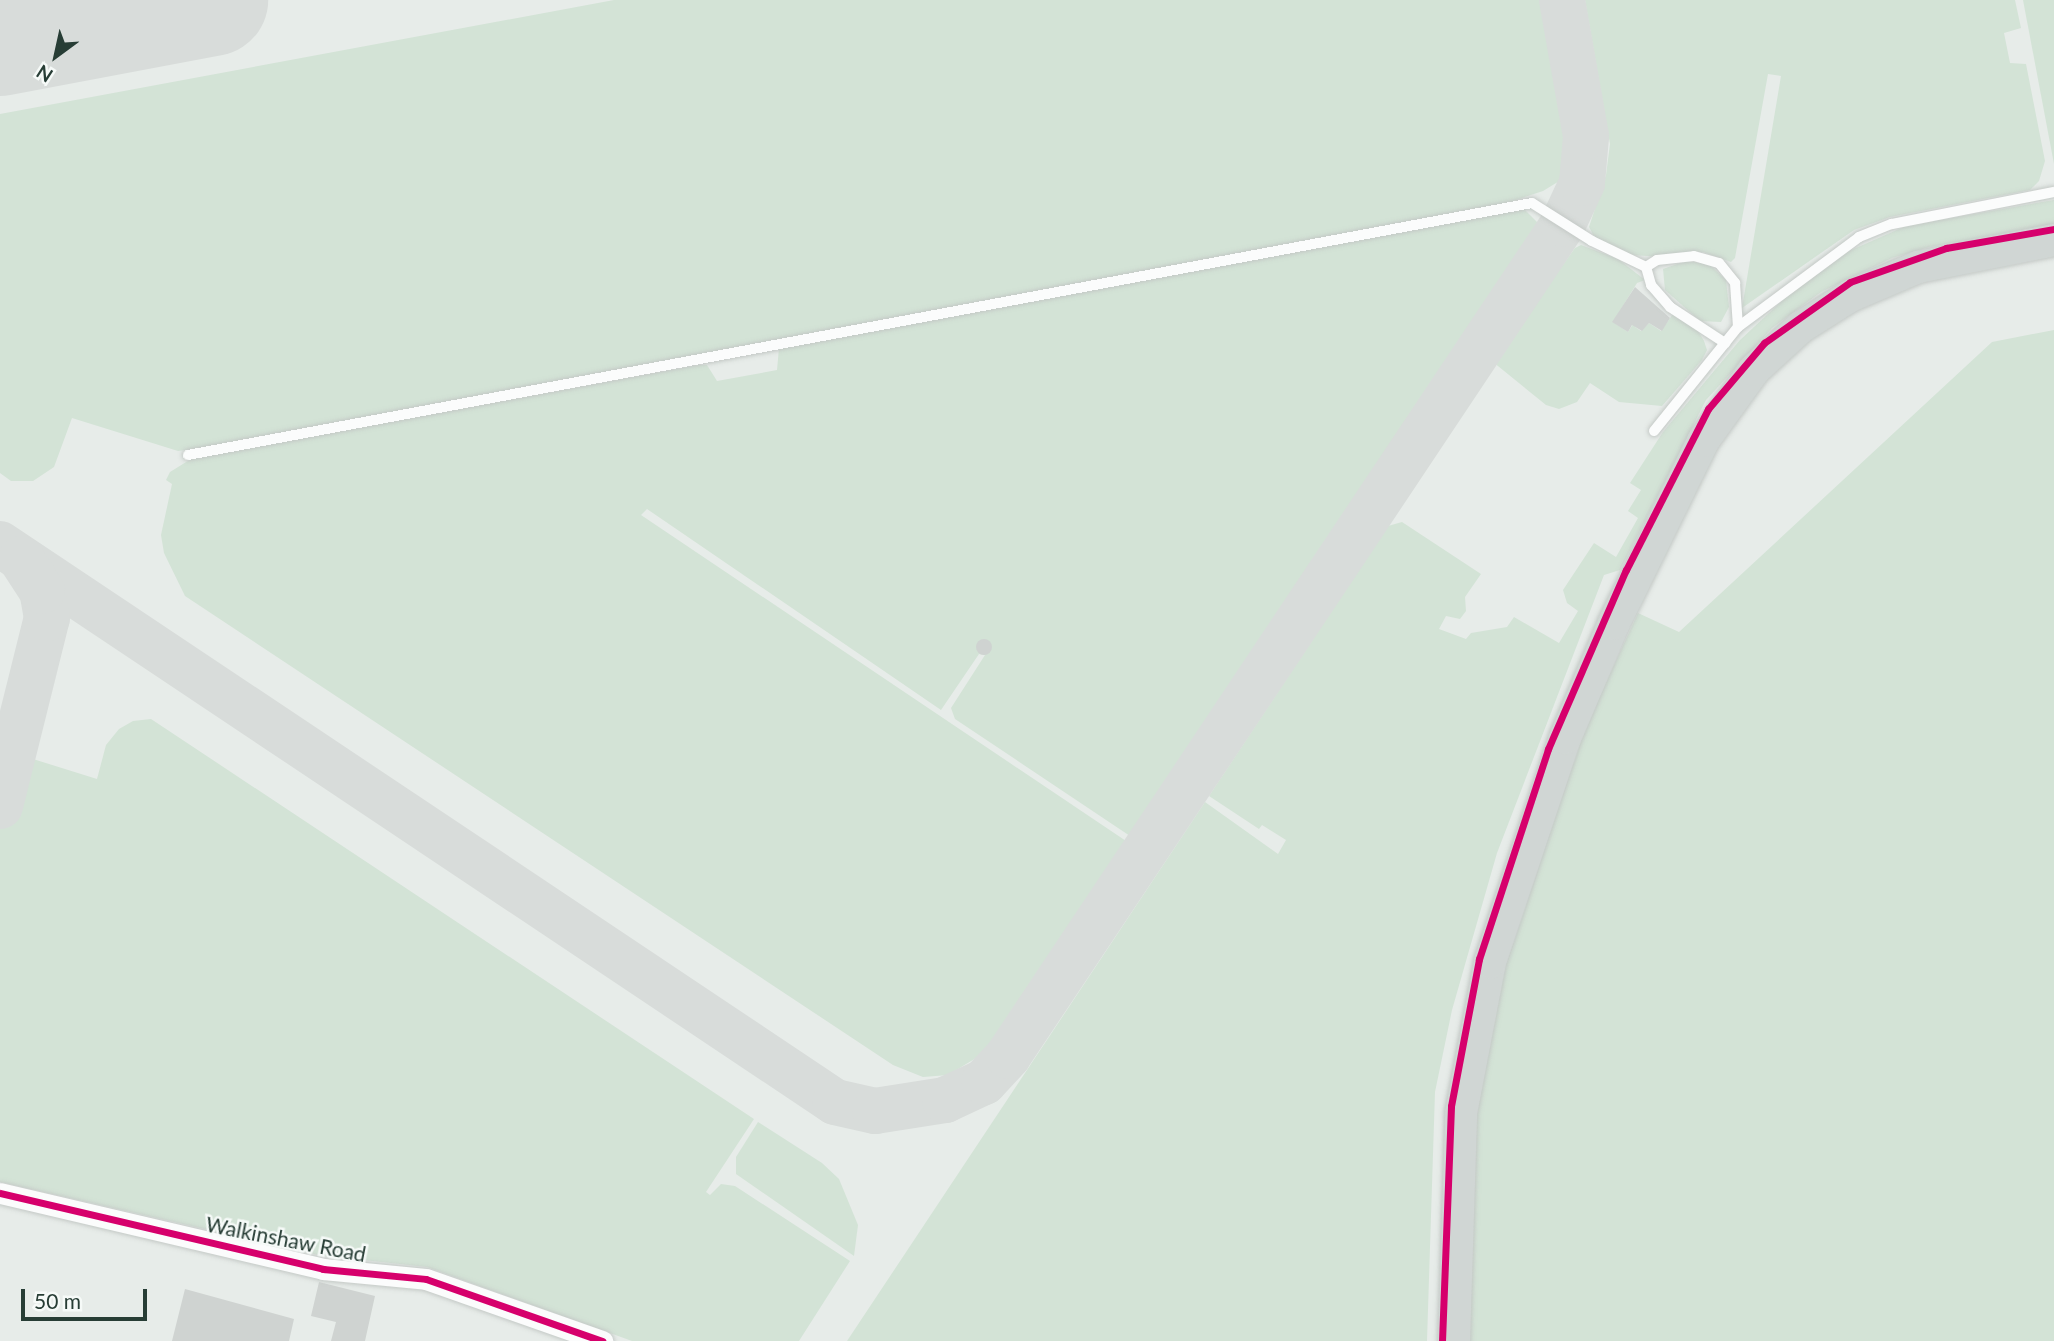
<!DOCTYPE html>
<html>
<head>
<meta charset="utf-8">
<style>
	body { margin:0 }
	#map { position:relative; width:2054px; height:1341px; overflow:hidden; background:#e7ece9; font-family:Lato,sans-serif }
	div>[style] { position:absolute }
	[style*='--x'] { left:calc(var(--x)*1px); top:calc(var(--y)*1px); width:calc(var(--w)*1px); rotate:calc(var(--a)*1deg) }
	.green>* { inset:0; background:#d3e3d6 }
	.taxiway>* { height:46px; margin:-23px; padding:0 23px; transform-origin:23px; border-radius:23px; background:#d8dcda }
	.runway>* { height:112px; margin:-56px; padding:0 56px; transform-origin:56px; border-radius:56px; background:#d8dcda }
	.building>* { inset:0; background:#cfd3d1 }
	.round { border-radius:50% }
	.roads { filter:drop-shadow(0 0 2px #c4c9c6) drop-shadow(0 0 2px #c4c9c6) }
	.lane>* { height:10px; margin:-5px; padding:0 5px; transform-origin:5px; border-radius:5px; background:#fbfcfc }
	.street>* { height:21px; margin:-10.5px; padding:0 10.5px; transform-origin:10.5px; border-radius:10.5px; background:#fbfcfc }
	.primary>* { height:32px; margin:-16px; padding:0 16px; transform-origin:16px; border-radius:16px; background:#d0d6d4 }
	.cycleway>* { height:7px; margin:-3.5px; padding:0 3.5px; transform-origin:3.5px; border-radius:3.5px; background:#d6006c }
	span { translate:-50% -50%; white-space:nowrap; text-align:center; line-height:1.15; -webkit-text-stroke:5px #f6faf8; paint-order:stroke }
	.street-label { font-size:21px; color:#273d35 }
	.north { position:absolute; left:21px; top:21px; width:70px; height:70px; -webkit-text-stroke:5px #f6faf8; paint-order:stroke; rotate:213deg; font-size:19px; font-weight:700; line-height:28px; text-align:center; color:#273d35 }
	.north::after { content:''; display:block; margin:auto; width:24px; height:32px; background:#273d35; clip-path:polygon(50% 0,100% 100%,50% 72%,0 100%) }
	.scale { position:absolute; left:21px; top:1289px; width:126px; height:32px; box-sizing:border-box; border:4px solid #273d35; border-top:0; padding-left:9px; font-size:21px; line-height:24px; white-space:nowrap; color:#273d35; -webkit-text-stroke:5px #f6faf8; paint-order:stroke }
</style>
</head>
<body>
<div id="map">
	<div class="green">
		<i style="clip-path:polygon(614px 0,1543px 0,1565px 114px,1566px 167px,1561px 180px,1543px 191px,1501px 205px,200px 448px,178px 451px,72px 418px,54px 467px,33px 481px,11px 481px,0 473px,0 114px)"></i>
		<i style="clip-path:polygon(1585px 0,2015px 0,2021px 28px,2004px 33px,2010px 63px,2026px 64px,2045px 161px,2039px 181px,2030px 190px,1890px 217px,1854px 230px,1742px 308px,1781px 76px,1768px 74px,1735px 258px,1731px 262px,1703px 252px,1664px 257px,1631px 255px,1595px 238px,1589px 227px,1606px 175px,1610px 144px)"></i>
		<i style="clip-path:polygon(2023px 0,2054px 0,2054px 164px)"></i>
		<i style="clip-path:polygon(2054px 200px,2054px 224px,1929px 247px,1892px 258px,1821px 292px,1772px 328px,1706px 400px,1620px 570px,1604px 575px,1497px 853px,1452px 1010px,1435px 1092px,1427px 1341px,847px 1341px,1205px 802px,1278px 854px,1286px 840px,1262px 825px,1259px 829px,1209px 796px,1388px 526px,1402px 522px,1481px 574px,1465px 597px,1466px 611px,1460px 619px,1446px 616px,1439px 629px,1466px 639px,1471px 633px,1507px 627px,1514px 617px,1559px 643px,1578px 611px,1567px 603px,1563px 590px,1594px 543px,1616px 557px,1638px 518px,1628px 511px,1641px 490px,1630px 483px,1663px 432px,1740px 340px,1784px 299px,1849px 251px,1906px 226px)"></i>
		<i style="clip-path:polygon(1523px 208px,1540px 225px,1133px 838px,955px 719px,951px 708px,985px 655px,979px 654px,941px 710px,647px 509px,641px 515px,1129px 843px,1007px 1027px,986px 1052px,948px 1075px,923px 1077px,893px 1065px,185px 596px,164px 553px,161px 535px,172px 484px,166px 480px,170px 472px,191px 459px,698px 365px,707px 365px,717px 381px,777px 370px,779px 348px)"></i>
		<i style="clip-path:polygon(1581px 245px,1618px 259px,1645px 280px,1637px 283px,1613px 322px,1628px 332px,1637px 318px,1635px 327px,1641px 331px,1649px 323px,1661px 331px,1673px 314px,1698px 331px,1704px 341px,1707px 350px,1702px 360px,1662px 406px,1619px 402px,1590px 383px,1577px 402px,1559px 409px,1546px 405px,1493px 362px,1575px 248px)"></i>
		<i style="clip-path:polygon(1686px 261px,1709px 264px,1726px 280px,1729px 307px,1721px 322px,1700px 321px,1665px 290px,1663px 269px)"></i>
		<i style="clip-path:polygon(2054px 330px,2054px 1341px,1469px 1341px,1470px 1141px,1498px 973px,1566px 769px,1638px 613px,1679px 632px,1992px 342px)"></i>
		<i style="clip-path:polygon(151px 719px,754px 1119px,706px 1192px,710px 1195px,721px 1184px,735px 1186px,850px 1261px,799px 1341px,632px 1341px,427px 1267px,318px 1255px,0 1182px,0 827px,14px 781px,24px 762px,33px 759px,97px 779px,106px 745px,119px 729px,133px 721px)"></i>
		<i style="clip-path:polygon(758px 1122px,822px 1163px,839px 1179px,858px 1225px,854px 1256px,736px 1174px,736px 1157px)"></i>
	</div>
	<div class="taxiway">
		<i style="--x:0;--y:14;--w:35;--a:-24"></i>
		<i style="--x:0;--y:544;--w:1004;--a:33.75"></i>
		<i style="--x:835;--y:1102;--w:41;--a:12.7"></i>
		<i style="--x:875;--y:1111;--w:71;--a:-8.9"></i>
		<i style="--x:945;--y:1100;--w:43;--a:-24.8"></i>
		<i style="--x:984;--y:1082;--w:35;--a:-47"></i>
		<i style="--x:1008;--y:1056;--w:1000;--a:-56.29"></i>
		<i style="--x:1563;--y:224;--w:45;--a:-65.1"></i>
		<i style="--x:1582;--y:183;--w:47;--a:-85.1"></i>
		<i style="--x:1586;--y:136;--w:138;--a:-100"></i>
		<i style="--x:0;--y:806;--w:194;--a:-76"></i>
		<i style="--x:47;--y:618;--w:27;--a:-100"></i>
		<i style="--x:42;--y:591;--w:38;--a:-123"></i>
	</div>
	<div class="runway">
		<i style="--x:0;--y:40;--w:216;--a:-10.7"></i>
	</div>
	<div class="building">
		<i style="clip-path:polygon(1635px 287px,1670px 318px,1662px 331px,1649px 323px,1642px 331px,1632px 325px,1628px 332px,1612px 322px)"></i>
		<i class="round" style="left:976px;top:639px;width:16px;height:16px"></i>
		<i style="clip-path:polygon(319px 1282px,375px 1296px,365px 1341px,331px 1341px,336px 1322px,311px 1316px)"></i>
		<i style="clip-path:polygon(185px 1289px,294px 1319px,289px 1341px,172px 1341px)"></i>
	</div>
	<div class="roads">
		<div class="lane">
			<i style="--x:1646;--y:267;--w:13;--a:-32"></i>
			<i style="--x:1657;--y:260;--w:37;--a:-6"></i>
			<i style="--x:1694;--y:256;--w:26;--a:16"></i>
			<i style="--x:1719;--y:263;--w:26;--a:51"></i>
			<i style="--x:1735;--y:283;--w:44;--a:86.1"></i>
			<i style="--x:1654;--y:431;--w:134;--a:-51.1"></i>
			<i style="--x:1738;--y:327;--w:151;--a:-36.6"></i>
			<i style="--x:1859;--y:237;--w:35;--a:-22"></i>
			<i style="--x:1892;--y:224;--w:165;--a:-11.2"></i>
			<i style="--x:188;--y:455;--w:1367;--a:-10.62"></i>
			<i style="--x:1532;--y:203;--w:71;--a:32.3"></i>
			<i style="--x:1592;--y:241;--w:60;--a:25.7"></i>
			<i style="--x:1646;--y:267;--w:19;--a:74"></i>
			<i style="--x:1651;--y:285;--w:29;--a:49"></i>
			<i style="--x:1670;--y:307;--w:66;--a:33.2"></i>
		</div>
		<div class="street">
			<i style="--x:0;--y:1193;--w:332;--a:13.2"></i>
			<i style="--x:323;--y:1269;--w:103;--a:5.5"></i>
			<i style="--x:426;--y:1279;--w:187;--a:19.4"></i>
		</div>
		<div class="primary">
			<i style="--x:1454;--y:1341;--w:228;--a:-88.2"></i>
			<i style="--x:1461;--y:1113;--w:154;--a:-79.1"></i>
			<i style="--x:1490;--y:962;--w:236;--a:-71.5"></i>
			<i style="--x:1565;--y:738;--w:125;--a:-66.9"></i>
			<i style="--x:1614;--y:623;--w:203;--a:-63.9"></i>
			<i style="--x:1703;--y:441;--w:87;--a:-54.3"></i>
			<i style="--x:1754;--y:370;--w:64;--a:-42.5"></i>
			<i style="--x:1801;--y:327;--w:58;--a:-32.3"></i>
			<i style="--x:1850;--y:296;--w:74;--a:-23.1"></i>
			<i style="--x:1918;--y:267;--w:139;--a:-11.2"></i>
		</div>
	</div>
	<div class="cycleway">
		<i style="--x:0;--y:1193;--w:332;--a:13.2"></i>
		<i style="--x:323;--y:1269;--w:103;--a:5.5"></i>
		<i style="--x:426;--y:1279;--w:187;--a:19.4"></i>
		<i style="--x:1442;--y:1341;--w:235;--a:-87.8"></i>
		<i style="--x:1451;--y:1106;--w:150;--a:-79.2"></i>
		<i style="--x:1479;--y:959;--w:221;--a:-71.8"></i>
		<i style="--x:1548;--y:749;--w:195;--a:-66.5"></i>
		<i style="--x:1626;--y:570;--w:181;--a:-63"></i>
		<i style="--x:1708;--y:409;--w:87;--a:-49.7"></i>
		<i style="--x:1764;--y:343;--w:105;--a:-35.3"></i>
		<i style="--x:1850;--y:282;--w:102;--a:-19.5"></i>
		<i style="--x:1946;--y:248;--w:110;--a:-10"></i>
	</div>
	<div class="street-label">
		<span style="left:286px;top:1239px;rotate:11deg">Walkinshaw Road</span>
	</div>
	<div class="north">N</div>
	<div class="scale">50 m</div>
</div>
</body>
</html>
